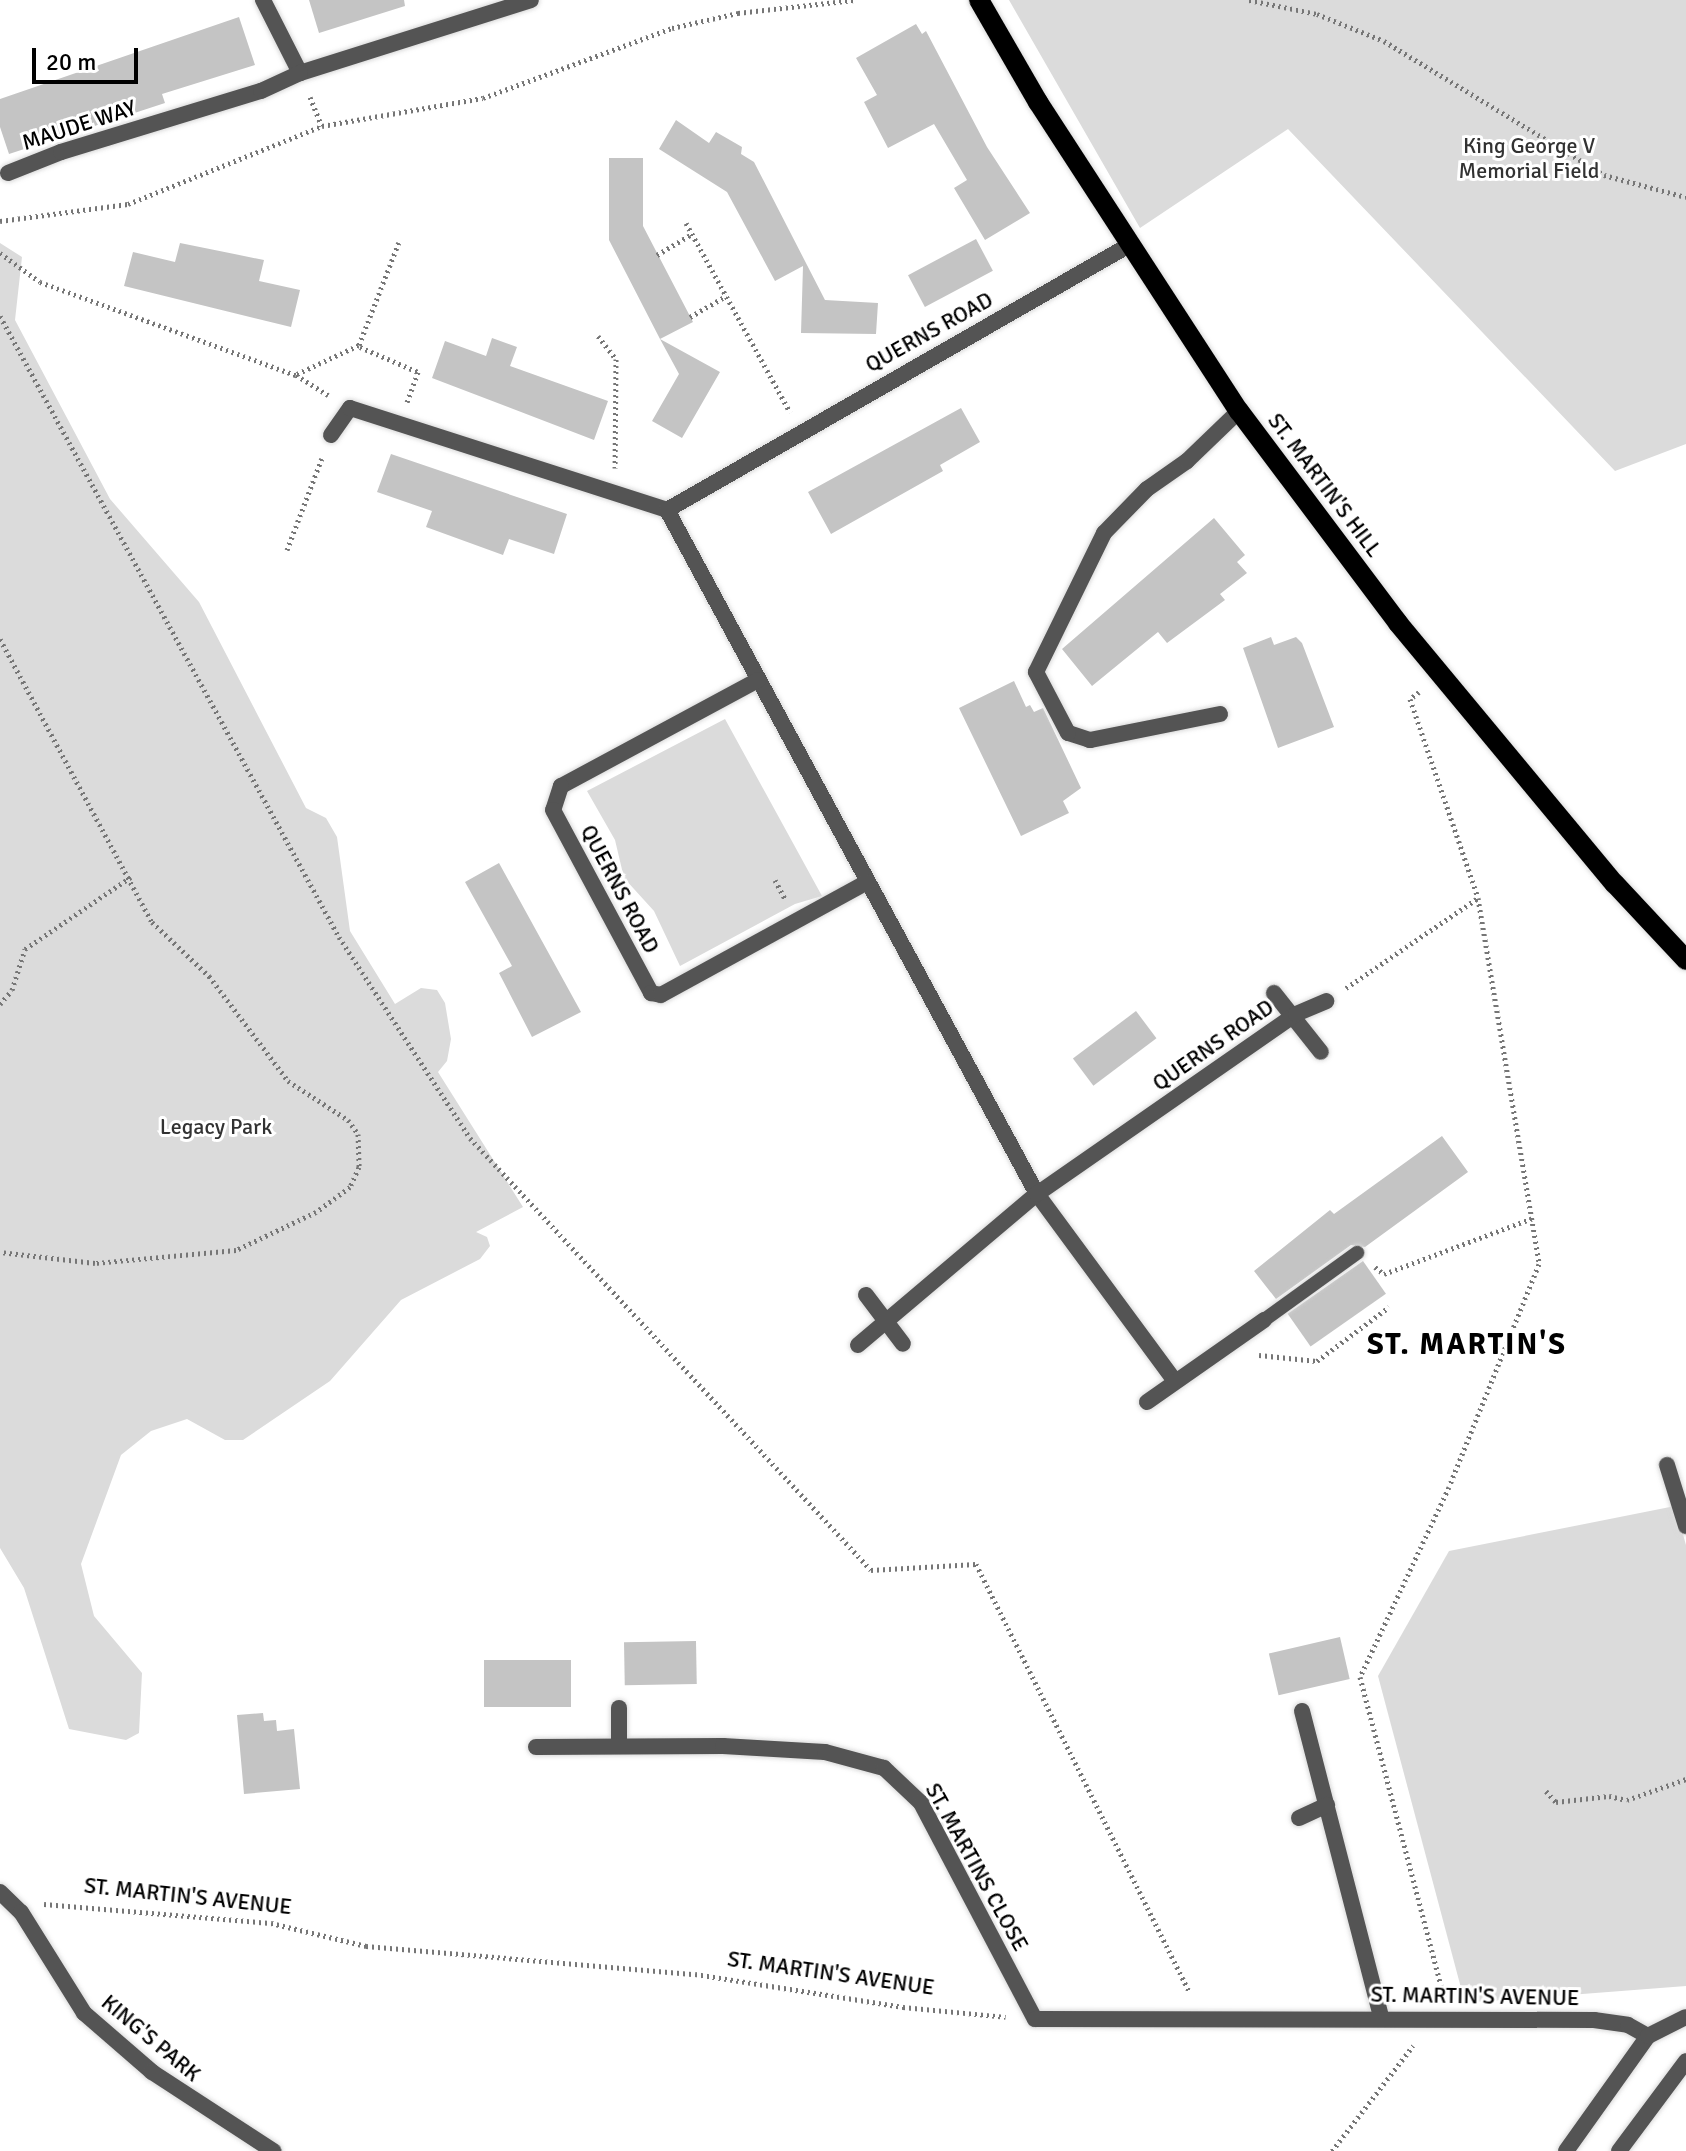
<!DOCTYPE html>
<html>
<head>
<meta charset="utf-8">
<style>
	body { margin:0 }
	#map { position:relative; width:1686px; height:2151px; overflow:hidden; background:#fff; font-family:Signika,sans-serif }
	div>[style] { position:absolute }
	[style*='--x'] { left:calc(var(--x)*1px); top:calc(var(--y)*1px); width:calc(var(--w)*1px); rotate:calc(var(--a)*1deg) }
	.green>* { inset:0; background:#dbdbdb }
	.building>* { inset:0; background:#c4c4c4; transform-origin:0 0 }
	.path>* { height:5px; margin-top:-2.5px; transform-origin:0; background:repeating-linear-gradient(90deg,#767676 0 2px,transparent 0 6px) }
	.roads { filter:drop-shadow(0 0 2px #dbdbdb) drop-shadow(0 0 2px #dbdbdb) }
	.lane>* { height:14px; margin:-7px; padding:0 7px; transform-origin:7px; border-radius:7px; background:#545454 }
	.street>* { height:16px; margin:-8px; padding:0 8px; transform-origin:8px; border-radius:8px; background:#545454 }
	.primary>* { height:20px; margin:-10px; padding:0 10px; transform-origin:10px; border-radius:10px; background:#000 }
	span { translate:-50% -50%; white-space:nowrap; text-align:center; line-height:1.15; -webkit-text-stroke:6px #fff; paint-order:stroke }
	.street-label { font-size:22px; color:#000 }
	.park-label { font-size:22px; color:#323232 }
	.district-label { font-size:30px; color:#000; font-weight:700; letter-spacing:2px }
	.scale { position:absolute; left:32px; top:48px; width:106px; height:36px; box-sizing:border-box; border:4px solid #000; border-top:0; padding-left:10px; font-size:24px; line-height:28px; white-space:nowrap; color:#000; -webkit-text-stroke:6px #fff; paint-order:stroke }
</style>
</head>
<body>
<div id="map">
	<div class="green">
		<i style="clip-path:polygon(1009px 0,1686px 0,1686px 444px,1615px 471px,1288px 129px,1140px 228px)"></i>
		<i style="clip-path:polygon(0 243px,22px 257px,15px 320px,110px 499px,199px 602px,306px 808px,326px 818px,337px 837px,350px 931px,395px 1004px,421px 988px,437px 990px,445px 1003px,451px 1039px,447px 1061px,438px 1072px,523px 1207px,476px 1232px,487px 1237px,490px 1246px,480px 1259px,401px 1300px,330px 1381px,243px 1440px,225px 1440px,187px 1419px,151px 1431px,121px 1455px,81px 1564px,94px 1616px,142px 1673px,139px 1733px,126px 1740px,69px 1729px,24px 1588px,0 1548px)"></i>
		<i style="clip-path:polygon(725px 719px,822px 896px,795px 904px,680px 966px,654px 911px,624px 878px,615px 840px,587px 791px)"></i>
		<i style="clip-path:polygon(1675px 1506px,1686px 1545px,1686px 1986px,1465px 2003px,1378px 1676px,1449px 1551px)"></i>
	</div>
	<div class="building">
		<i style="clip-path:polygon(309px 0,404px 0,405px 6px,319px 33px)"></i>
		<i style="clip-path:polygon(239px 17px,255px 65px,162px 94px,165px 103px,9px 154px,0 127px,0 99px)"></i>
		<i style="clip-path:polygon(916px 24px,922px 34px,926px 31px,987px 147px,1030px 213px,985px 240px,954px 188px,967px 180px,934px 124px,888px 148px,864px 102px,877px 95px,856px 58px)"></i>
		<i style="clip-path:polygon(676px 120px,709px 143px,716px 132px,742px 147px,741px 154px,754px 162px,825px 300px,878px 303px,876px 334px,801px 333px,803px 266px,775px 281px,727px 192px,659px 149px)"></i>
		<i style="clip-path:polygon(609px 158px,643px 158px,643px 226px,693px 322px,660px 339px,609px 240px)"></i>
		<i style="left:976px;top:239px;width:36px;height:77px;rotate:62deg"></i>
		<i style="clip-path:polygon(180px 243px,264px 260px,259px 281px,300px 290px,291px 327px,124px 286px,133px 252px,175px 262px)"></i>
		<i style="clip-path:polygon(492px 338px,517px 347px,510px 366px,608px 401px,594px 440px,432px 378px,445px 341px,486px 356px)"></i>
		<i style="clip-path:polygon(660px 339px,720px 372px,682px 438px,652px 421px,679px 374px)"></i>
		<i style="clip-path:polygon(961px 408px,980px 442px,940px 465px,943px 471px,831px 534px,808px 492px)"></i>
		<i style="clip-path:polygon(391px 454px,567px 514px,554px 554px,509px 539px,503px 555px,426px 527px,432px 511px,377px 492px)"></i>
		<i style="clip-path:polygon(1214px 518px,1245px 555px,1237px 562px,1247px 573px,1220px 594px,1225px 600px,1167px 643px,1158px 632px,1092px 686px,1062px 649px)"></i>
		<i style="clip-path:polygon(1271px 637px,1274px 645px,1296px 637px,1302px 643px,1334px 727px,1278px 748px,1243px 648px)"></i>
		<i style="clip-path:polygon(1014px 681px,1026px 707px,1030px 705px,1034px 712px,1043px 708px,1081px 788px,1063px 801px,1069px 813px,1021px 836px,959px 708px)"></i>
		<i style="clip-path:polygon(499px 863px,581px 1012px,532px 1037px,499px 973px,512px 966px,465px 882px)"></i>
		<i style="left:1136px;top:1011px;width:34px;height:79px;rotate:53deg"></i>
		<i style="clip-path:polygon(1442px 1136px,1468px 1172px,1365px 1247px,1351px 1245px,1276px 1299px,1254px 1271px,1330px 1210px,1334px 1214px)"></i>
		<i style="left:1363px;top:1261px;width:40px;height:92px;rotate:55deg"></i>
		<i style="left:1340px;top:1637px;width:43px;height:73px;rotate:77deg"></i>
		<i style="left:696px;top:1641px;width:43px;height:72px;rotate:89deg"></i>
		<i style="left:484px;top:1660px;width:87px;height:47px"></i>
		<i style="clip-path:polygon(263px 1713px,264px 1721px,276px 1720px,277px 1731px,294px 1729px,300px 1789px,244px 1794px,237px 1715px)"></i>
	</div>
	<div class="path">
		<i style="--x:1249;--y:0;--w:69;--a:11.6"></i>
		<i style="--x:1317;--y:14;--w:72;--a:21.9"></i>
		<i style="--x:1384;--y:41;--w:258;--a:31.3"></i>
		<i style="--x:1604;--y:175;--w:85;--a:15"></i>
		<i style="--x:310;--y:97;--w:31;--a:68"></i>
		<i style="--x:0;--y:221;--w:129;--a:-7.6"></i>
		<i style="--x:128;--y:204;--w:209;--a:-21.9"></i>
		<i style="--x:322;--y:126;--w:163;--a:-9.9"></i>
		<i style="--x:483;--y:98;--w:202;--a:-20.3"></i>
		<i style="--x:672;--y:28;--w:68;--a:-12.8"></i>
		<i style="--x:738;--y:13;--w:117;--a:-6.4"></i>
		<i style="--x:686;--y:223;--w:216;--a:61.2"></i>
		<i style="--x:0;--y:253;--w:49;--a:35.9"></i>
		<i style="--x:40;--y:282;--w:272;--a:20"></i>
		<i style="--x:296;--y:375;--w:38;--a:32"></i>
		<i style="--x:657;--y:255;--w:41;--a:-31"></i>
		<i style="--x:0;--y:316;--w:708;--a:61.37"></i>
		<i style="--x:339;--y:937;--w:240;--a:56.9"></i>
		<i style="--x:470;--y:1138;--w:589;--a:47.13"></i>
		<i style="--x:871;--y:1570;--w:105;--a:-3.3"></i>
		<i style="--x:976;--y:1564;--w:479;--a:63.5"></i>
		<i style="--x:690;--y:317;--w:42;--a:-30.3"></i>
		<i style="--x:598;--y:336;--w:29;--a:52"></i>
		<i style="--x:616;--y:359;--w:109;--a:90.5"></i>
		<i style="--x:360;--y:347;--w:63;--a:23.3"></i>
		<i style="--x:418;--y:372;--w:32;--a:110"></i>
		<i style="--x:297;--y:374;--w:68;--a:-25.1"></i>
		<i style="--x:359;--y:345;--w:110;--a:-68.8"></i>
		<i style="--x:287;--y:550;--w:98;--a:-69.2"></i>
		<i style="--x:0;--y:639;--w:321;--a:61.8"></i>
		<i style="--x:152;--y:922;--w:79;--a:43.5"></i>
		<i style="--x:209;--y:976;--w:131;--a:53"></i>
		<i style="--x:288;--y:1081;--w:72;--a:33"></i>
		<i style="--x:348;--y:1120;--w:17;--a:54"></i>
		<i style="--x:358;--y:1134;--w:33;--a:88"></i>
		<i style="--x:359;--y:1167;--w:22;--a:114"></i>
		<i style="--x:350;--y:1187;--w:42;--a:143.7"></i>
		<i style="--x:316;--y:1212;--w:89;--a:154.6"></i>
		<i style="--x:236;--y:1250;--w:142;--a:174.7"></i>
		<i style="--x:95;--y:1263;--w:96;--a:-173.4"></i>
		<i style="--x:1419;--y:692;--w:11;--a:142"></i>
		<i style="--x:1410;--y:699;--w:210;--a:71.1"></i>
		<i style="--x:1478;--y:898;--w:371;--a:80.5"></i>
		<i style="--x:1539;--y:1264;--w:240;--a:112"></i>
		<i style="--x:1449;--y:1487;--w:210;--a:115.1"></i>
		<i style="--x:1360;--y:1677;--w:331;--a:75.3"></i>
		<i style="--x:775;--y:880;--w:21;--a:62"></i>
		<i style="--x:1346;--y:988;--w:160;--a:-34.3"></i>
		<i style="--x:0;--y:1004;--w:18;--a:-49"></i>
		<i style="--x:12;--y:990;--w:43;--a:-72.4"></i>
		<i style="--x:25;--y:949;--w:128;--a:-34.2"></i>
		<i style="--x:1375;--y:1267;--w:11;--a:38"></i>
		<i style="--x:1384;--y:1274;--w:159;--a:-20.6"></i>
		<i style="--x:1259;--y:1355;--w:58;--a:5.9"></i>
		<i style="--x:1317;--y:1361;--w:90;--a:-36.9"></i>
		<i style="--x:1546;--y:1791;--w:15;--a:48"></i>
		<i style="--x:1556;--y:1802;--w:53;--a:-6.5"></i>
		<i style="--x:1609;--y:1796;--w:18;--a:13"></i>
		<i style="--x:1627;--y:1800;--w:63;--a:-19.6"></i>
		<i style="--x:44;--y:1904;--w:228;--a:4.8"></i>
		<i style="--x:271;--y:1923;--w:98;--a:13.6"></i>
		<i style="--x:366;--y:1946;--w:330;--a:4.9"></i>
		<i style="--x:695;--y:1974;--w:211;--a:9"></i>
		<i style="--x:903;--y:2007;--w:103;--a:5.5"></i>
		<i style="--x:1332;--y:2151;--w:133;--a:-52.4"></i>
	</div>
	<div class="roads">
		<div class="lane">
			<i style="--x:1264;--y:1320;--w:115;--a:-35.8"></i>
		</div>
		<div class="street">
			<i style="--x:263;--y:0;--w:82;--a:63.1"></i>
			<i style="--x:300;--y:73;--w:242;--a:-17.5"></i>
			<i style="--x:8;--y:173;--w:57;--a:-21.6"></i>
			<i style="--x:61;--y:152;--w:209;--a:-17"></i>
			<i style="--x:261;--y:91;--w:43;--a:-24.8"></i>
			<i style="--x:331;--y:435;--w:33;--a:-55"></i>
			<i style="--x:350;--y:408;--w:333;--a:17.8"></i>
			<i style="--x:667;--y:510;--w:778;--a:61.59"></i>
			<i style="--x:1037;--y:1194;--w:231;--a:53.6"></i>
			<i style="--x:667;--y:510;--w:535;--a:-29.82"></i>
			<i style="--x:758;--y:680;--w:224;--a:151.7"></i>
			<i style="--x:561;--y:786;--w:25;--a:108"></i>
			<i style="--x:553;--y:810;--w:208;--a:61.8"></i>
			<i style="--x:651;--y:993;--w:10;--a:11"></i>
			<i style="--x:661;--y:995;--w:235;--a:-28.7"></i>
			<i style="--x:1220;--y:714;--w:133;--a:168.7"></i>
			<i style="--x:1090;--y:740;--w:23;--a:-162"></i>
			<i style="--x:1068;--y:733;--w:69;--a:-117.7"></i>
			<i style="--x:1036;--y:672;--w:155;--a:-63.9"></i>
			<i style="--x:1104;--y:533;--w:62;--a:-45.7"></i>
			<i style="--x:1147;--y:489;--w:49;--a:-35"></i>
			<i style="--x:1187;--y:461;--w:72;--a:-43.9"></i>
			<i style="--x:1274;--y:993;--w:75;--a:51.5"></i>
			<i style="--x:866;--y:1295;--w:61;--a:52.9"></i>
			<i style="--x:858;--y:1345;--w:234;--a:-40.2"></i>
			<i style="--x:1037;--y:1194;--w:315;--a:-34.8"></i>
			<i style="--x:1296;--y:1014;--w:33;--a:-23"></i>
			<i style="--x:1147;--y:1402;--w:143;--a:-35"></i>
			<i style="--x:1667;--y:1465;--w:64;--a:72.7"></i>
			<i style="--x:619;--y:1708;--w:37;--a:90"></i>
			<i style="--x:1302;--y:1711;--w:315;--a:75.5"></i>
			<i style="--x:536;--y:1747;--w:187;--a:-0.3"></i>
			<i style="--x:723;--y:1746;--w:102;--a:3.4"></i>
			<i style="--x:825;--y:1752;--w:61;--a:15.2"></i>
			<i style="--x:884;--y:1768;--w:51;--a:43.4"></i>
			<i style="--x:921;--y:1803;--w:244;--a:62.2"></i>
			<i style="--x:1035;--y:2019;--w:559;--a:0.1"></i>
			<i style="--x:1594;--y:2020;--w:34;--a:8"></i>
			<i style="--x:1628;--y:2025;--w:23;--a:29"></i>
			<i style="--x:1299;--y:1818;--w:31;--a:-25"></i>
			<i style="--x:0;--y:1892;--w:29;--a:44"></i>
			<i style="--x:21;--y:1912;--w:119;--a:58"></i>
			<i style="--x:84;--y:2013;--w:90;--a:40.9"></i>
			<i style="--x:152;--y:2072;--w:145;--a:33.1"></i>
			<i style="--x:1566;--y:2151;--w:141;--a:-54.5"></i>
			<i style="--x:1648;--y:2036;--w:42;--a:-26.6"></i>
			<i style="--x:1619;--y:2151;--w:112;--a:-53.3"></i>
		</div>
		<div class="primary">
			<i style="--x:979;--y:0;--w:118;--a:60"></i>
			<i style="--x:1038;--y:102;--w:369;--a:57"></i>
			<i style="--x:1239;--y:411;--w:265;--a:53.1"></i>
			<i style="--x:1398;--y:623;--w:339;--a:50.3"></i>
			<i style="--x:1615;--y:884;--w:104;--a:46.9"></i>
		</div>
	</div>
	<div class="street-label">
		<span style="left:79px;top:125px;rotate:-18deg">MAUDE WAY</span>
		<span style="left:929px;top:332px;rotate:-29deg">QUERNS ROAD</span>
		<span style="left:1325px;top:485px;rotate:53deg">ST. MARTIN'S HILL</span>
		<span style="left:620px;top:889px;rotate:62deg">QUERNS ROAD</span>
		<span style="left:1213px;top:1045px;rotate:-35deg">QUERNS ROAD</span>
		<span style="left:977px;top:1867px;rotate:61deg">ST. MARTINS CLOSE</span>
		<span style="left:188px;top:1896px;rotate:6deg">ST. MARTIN'S AVENUE</span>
		<span style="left:831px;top:1973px;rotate:8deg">ST. MARTIN'S AVENUE</span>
		<span style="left:1475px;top:1996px;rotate:1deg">ST. MARTIN'S AVENUE</span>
		<span style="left:151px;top:2038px;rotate:40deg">KING'S PARK</span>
	</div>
	<div class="park-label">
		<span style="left:1529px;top:158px">King George V<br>Memorial Field</span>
		<span style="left:216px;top:1127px">Legacy Park</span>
	</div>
	<div class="district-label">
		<span style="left:1467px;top:1345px">ST. MARTIN'S</span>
	</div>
	<div class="scale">20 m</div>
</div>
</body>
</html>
